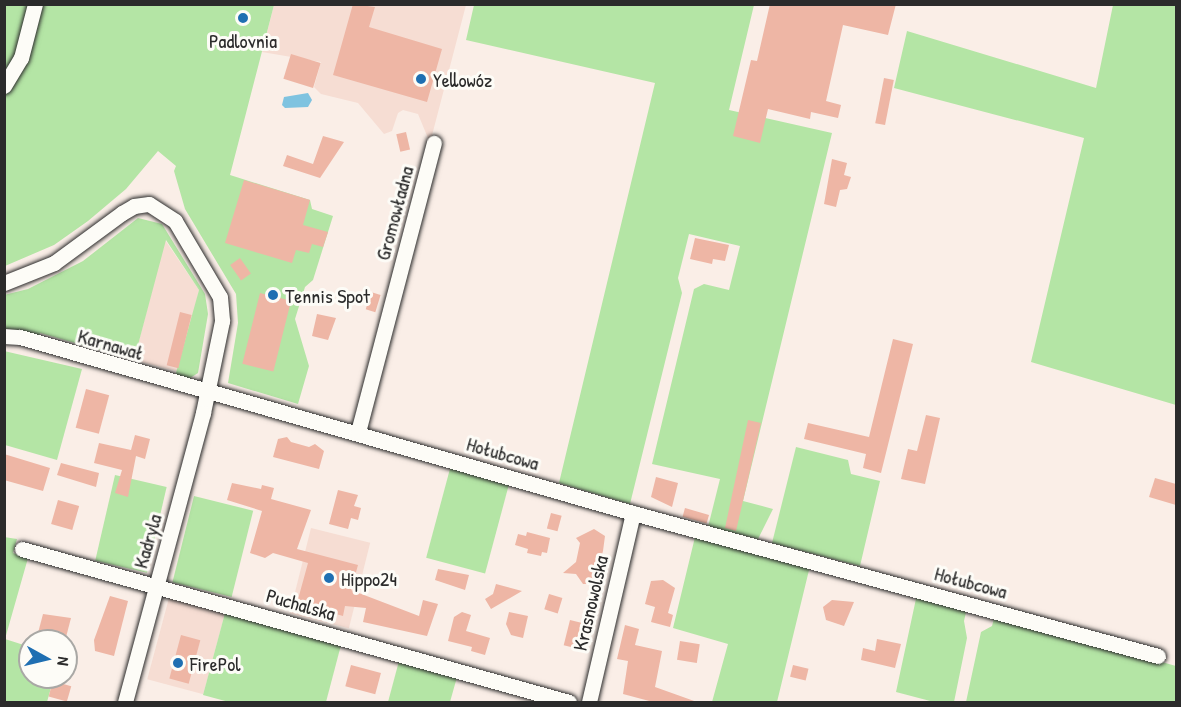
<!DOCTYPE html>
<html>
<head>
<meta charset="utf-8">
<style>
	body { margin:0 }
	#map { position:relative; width:1181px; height:707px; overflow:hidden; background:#faeee7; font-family:"Patrick Hand",sans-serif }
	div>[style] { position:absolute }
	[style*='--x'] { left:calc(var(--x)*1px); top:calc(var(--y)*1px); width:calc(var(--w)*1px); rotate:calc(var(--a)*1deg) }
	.built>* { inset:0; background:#f6ddd3; transform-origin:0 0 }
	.green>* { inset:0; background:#b4e5a5; transform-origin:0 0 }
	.water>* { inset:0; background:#7fc3e0 }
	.building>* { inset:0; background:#eeb6a5; transform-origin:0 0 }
	.roads { filter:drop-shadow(0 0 2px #2b2b2b) drop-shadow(0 0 2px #2b2b2b) }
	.street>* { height:15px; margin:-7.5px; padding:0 7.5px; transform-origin:7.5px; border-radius:7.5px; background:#fdfcf7 }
	.dots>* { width:16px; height:16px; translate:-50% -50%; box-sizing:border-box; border:3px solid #fdfcf7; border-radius:50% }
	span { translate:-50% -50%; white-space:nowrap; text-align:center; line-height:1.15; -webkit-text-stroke:6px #fdfcf7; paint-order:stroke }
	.poi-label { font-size:20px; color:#2b2b2b }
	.left { translate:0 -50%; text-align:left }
	.street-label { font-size:20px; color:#2b2b2b }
	.frame { position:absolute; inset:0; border:6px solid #2b2b2b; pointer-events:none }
	.north { position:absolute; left:18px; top:629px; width:60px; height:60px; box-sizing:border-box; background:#fdfcf7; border:2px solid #a9a8a5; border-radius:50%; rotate:98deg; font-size:16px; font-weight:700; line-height:24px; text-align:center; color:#2b2b2b }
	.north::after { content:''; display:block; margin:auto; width:21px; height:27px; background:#1f6fb2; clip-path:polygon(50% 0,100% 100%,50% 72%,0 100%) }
</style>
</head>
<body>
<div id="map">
	<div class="built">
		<i style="clip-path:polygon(274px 5px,466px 5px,430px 143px,418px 114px,403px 110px,398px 113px,392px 131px,384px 134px,358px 103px,321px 94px,314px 87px,321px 62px,262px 52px)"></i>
		<i style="clip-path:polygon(165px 240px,199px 290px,180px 372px,134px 360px)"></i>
		<i style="left:311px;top:528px;width:61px;height:88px;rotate:14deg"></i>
		<i style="left:169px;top:598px;width:58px;height:84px;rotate:15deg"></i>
	</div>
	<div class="green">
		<i style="clip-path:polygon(5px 5px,31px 5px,18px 50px,5px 78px)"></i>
		<i style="clip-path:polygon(42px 5px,274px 5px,230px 175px,310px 200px,312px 209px,333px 216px,313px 280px,305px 287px,295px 319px,309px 366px,298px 404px,228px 383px,238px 323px,236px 294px,185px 209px,174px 171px,176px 166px,158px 151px,126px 189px,88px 221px,54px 245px,5px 266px,5px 96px,23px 68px)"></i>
		<i style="clip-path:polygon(474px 5px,754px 5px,729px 110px,832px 133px,743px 501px,773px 509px,758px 539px,708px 527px,720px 479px,652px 464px,694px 289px,704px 284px,729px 290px,740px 246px,689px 234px,678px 278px,682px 293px,630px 504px,559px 483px,655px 83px,466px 40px)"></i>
		<i style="clip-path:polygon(1113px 5px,1176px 5px,1176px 405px,1031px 362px,1084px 138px,894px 88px,907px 31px,1096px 88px)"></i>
		<i style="clip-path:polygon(138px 218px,162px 224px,205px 294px,208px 314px,198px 373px,187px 380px,174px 380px,199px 290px,166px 240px,134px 360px,40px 333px,39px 340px,5px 332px,4px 295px,28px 289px,83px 261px)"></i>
		<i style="clip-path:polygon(4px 351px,82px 369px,57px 460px,5px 445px)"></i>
		<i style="clip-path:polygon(796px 447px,848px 460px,851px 474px,880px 481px,860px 566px,772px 543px)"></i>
		<i style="left:451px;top:465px;width:61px;height:96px;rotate:15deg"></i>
		<i style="left:115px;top:475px;width:53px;height:88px;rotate:13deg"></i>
		<i style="left:194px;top:496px;width:61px;height:89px;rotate:14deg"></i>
		<i style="clip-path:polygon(4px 537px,17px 539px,13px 553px,28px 558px,5px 639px,30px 647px,30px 677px,54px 677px,47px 702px,5px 702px)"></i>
		<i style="clip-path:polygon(695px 537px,810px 566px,777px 702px,712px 702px,728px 644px,673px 628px)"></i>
		<i style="clip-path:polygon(917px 594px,967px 608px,964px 621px,967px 638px,954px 702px,934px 702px,896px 692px)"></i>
		<i style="clip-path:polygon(225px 613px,341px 645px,326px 702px,229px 702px,203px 695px)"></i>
		<i style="clip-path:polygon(995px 615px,1176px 666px,1176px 702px,966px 702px,981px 632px,992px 626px)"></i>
		<i style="clip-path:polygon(399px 661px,457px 677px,450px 702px,388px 702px)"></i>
	</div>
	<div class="water">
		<i style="clip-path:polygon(308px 93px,312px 100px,308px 107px,285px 108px,282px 105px,284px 97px)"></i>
	</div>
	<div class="building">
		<i style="clip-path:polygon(353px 4px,375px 7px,369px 27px,442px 49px,427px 102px,333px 75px)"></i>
		<i style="clip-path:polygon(770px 4px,896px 4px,888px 35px,843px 25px,826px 101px,841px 105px,838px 118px,811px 112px,810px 119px,768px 109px,760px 143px,733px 136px,751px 60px,757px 61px)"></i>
		<i style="left:291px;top:54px;width:31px;height:26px;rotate:17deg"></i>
		<i style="left:884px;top:78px;width:10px;height:46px;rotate:11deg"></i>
		<i style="left:406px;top:132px;width:18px;height:10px;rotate:77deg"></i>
		<i style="clip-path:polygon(323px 136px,344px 142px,320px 178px,283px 166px,287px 155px,313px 164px)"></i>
		<i style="clip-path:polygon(832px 159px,847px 163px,844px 175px,851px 177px,847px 189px,840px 190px,836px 207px,824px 204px)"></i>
		<i style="clip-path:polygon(244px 180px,310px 200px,303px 225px,328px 232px,323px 247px,312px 244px,309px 253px,296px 250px,292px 263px,225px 243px)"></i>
		<i style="clip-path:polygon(695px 238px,729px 245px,725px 261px,713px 259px,712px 264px,690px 259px)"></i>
		<i style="left:240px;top:258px;width:19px;height:12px;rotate:55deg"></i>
		<i style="left:371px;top:292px;width:10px;height:18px;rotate:17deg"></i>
		<i style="left:260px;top:293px;width:32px;height:73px;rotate:14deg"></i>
		<i style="left:180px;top:312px;width:12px;height:55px;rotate:14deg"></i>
		<i style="clip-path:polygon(317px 314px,336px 318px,328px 340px,312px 336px)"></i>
		<i style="clip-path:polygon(893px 339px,913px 344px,881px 473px,863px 468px,866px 454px,804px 439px,808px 423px,869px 437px)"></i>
		<i style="left:86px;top:389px;width:24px;height:40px;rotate:15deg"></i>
		<i style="clip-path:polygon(926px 415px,940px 418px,925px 484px,901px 479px,908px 449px,917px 451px)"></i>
		<i style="clip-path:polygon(748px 420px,761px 423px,736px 531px,725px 528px)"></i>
		<i style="clip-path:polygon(135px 435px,150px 439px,145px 459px,136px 456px,128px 497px,115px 493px,122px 470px,94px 463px,99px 443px,131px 450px)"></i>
		<i style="clip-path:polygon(287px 437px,291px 442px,309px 447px,315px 444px,324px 451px,319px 469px,273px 457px,278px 439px)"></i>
		<i style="clip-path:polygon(4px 454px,50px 468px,43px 491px,4px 480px)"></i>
		<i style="clip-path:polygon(61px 463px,99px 473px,96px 487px,57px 475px)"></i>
		<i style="clip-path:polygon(656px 477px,678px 483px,672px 507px,651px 497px)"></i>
		<i style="clip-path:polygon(1155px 478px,1176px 484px,1176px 505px,1149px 497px)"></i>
		<i style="clip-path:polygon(232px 483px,261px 489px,262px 485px,274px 488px,271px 499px,311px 510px,297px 549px,358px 565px,351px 590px,419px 616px,423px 600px,438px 604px,427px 636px,363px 622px,366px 608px,345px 606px,343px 616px,297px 603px,308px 563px,273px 553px,265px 558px,250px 553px,262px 511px,227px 500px)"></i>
		<i style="clip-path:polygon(338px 490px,358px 495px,354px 506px,361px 508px,358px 520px,351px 518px,348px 529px,329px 524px)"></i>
		<i style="left:58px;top:500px;width:22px;height:25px;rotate:16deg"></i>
		<i style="left:685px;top:508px;width:25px;height:9px;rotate:16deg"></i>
		<i style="left:551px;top:513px;width:11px;height:16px;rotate:15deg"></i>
		<i style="clip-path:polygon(594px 529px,605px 536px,603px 551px,594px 584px,583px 584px,576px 574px,563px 573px,576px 562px,580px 543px,576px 538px)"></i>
		<i style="clip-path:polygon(527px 532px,550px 538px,547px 553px,542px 552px,541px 556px,527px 553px,528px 549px,515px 545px,518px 534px,526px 536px)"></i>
		<i style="clip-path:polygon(438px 569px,469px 575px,465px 590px,435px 580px)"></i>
		<i style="clip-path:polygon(663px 580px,675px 588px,668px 613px,673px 615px,670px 627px,651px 622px,655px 607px,645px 604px,651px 581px)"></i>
		<i style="clip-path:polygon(496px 584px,522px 591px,491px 609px,485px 599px,493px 594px)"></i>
		<i style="left:549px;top:594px;width:14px;height:16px;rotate:17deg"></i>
		<i style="clip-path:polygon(110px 596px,128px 601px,114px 656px,95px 651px,94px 640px)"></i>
		<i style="clip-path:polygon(832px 600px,854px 602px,844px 626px,826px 620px,823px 607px)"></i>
		<i style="clip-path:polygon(462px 612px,471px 615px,466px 631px,490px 638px,485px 655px,471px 651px,472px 647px,448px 641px,454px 617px)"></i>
		<i style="clip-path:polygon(509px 612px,528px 616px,523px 638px,511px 635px,506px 624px)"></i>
		<i style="clip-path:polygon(43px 614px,71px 618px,65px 641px,38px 633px)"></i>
		<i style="left:570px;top:620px;width:21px;height:26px;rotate:14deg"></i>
		<i style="clip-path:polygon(625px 625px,639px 629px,635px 645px,662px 651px,655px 687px,697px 702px,653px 702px,623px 694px,628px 661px,617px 659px)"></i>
		<i style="left:181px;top:635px;width:20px;height:45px;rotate:15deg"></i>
		<i style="clip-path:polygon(877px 639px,901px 644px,895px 668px,861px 660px,863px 648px,875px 651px)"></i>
		<i style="left:680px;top:641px;width:20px;height:19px;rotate:9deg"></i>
		<i style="left:351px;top:665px;width:31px;height:22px;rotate:15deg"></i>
		<i style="left:793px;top:665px;width:16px;height:12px;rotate:14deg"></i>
		<i style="left:53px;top:681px;width:19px;height:16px;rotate:16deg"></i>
	</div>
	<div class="roads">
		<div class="street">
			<i style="--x:4;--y:86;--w:33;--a:-59"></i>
			<i style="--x:21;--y:58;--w:56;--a:-75.5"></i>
			<i style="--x:4;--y:283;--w:54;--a:-21.8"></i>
			<i style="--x:54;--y:263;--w:84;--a:-36.3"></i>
			<i style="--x:122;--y:213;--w:14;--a:-30"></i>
			<i style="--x:134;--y:206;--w:15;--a:-8"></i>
			<i style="--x:149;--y:204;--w:31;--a:33"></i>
			<i style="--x:175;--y:221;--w:88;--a:59.4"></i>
			<i style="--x:220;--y:297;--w:24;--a:85"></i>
			<i style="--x:222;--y:321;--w:94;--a:101.7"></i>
			<i style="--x:203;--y:413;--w:299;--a:105.1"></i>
			<i style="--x:4;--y:336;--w:16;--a:4"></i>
			<i style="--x:20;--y:337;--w:638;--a:16.02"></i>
			<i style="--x:633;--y:513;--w:544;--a:15.24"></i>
			<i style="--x:358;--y:432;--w:299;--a:-75.3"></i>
			<i style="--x:22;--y:549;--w:568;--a:15.63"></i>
			<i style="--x:589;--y:702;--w:194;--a:-76.9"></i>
		</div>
	</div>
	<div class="dots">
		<i style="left:243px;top:18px;background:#1f6fb2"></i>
		<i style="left:421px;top:79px;background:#1f6fb2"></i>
		<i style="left:273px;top:295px;background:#1f6fb2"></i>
		<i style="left:329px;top:578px;background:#1f6fb2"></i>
		<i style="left:178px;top:663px;background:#1f6fb2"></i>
	</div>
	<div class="poi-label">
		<span style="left:243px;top:40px">Padlovnia</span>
		<span class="left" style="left:433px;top:79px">Yellowóz</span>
		<span class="left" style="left:285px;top:295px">Tennis Spot</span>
		<span class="left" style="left:341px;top:578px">Hippo24</span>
		<span class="left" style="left:190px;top:663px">FirePol</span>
	</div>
	<div class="street-label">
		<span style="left:394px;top:213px;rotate:-75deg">Gromowładna</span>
		<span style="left:111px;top:344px;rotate:16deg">Karnawał</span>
		<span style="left:503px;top:453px;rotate:16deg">Hołubcowa</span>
		<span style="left:147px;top:541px;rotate:-74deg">Kadryla</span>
		<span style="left:971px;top:582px;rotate:15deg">Hołubcowa</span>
		<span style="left:590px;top:603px;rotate:-77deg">Krasnowolska</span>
		<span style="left:301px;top:604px;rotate:16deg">Puchalska</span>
	</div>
	<div class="frame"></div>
	<div class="north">N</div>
</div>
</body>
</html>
